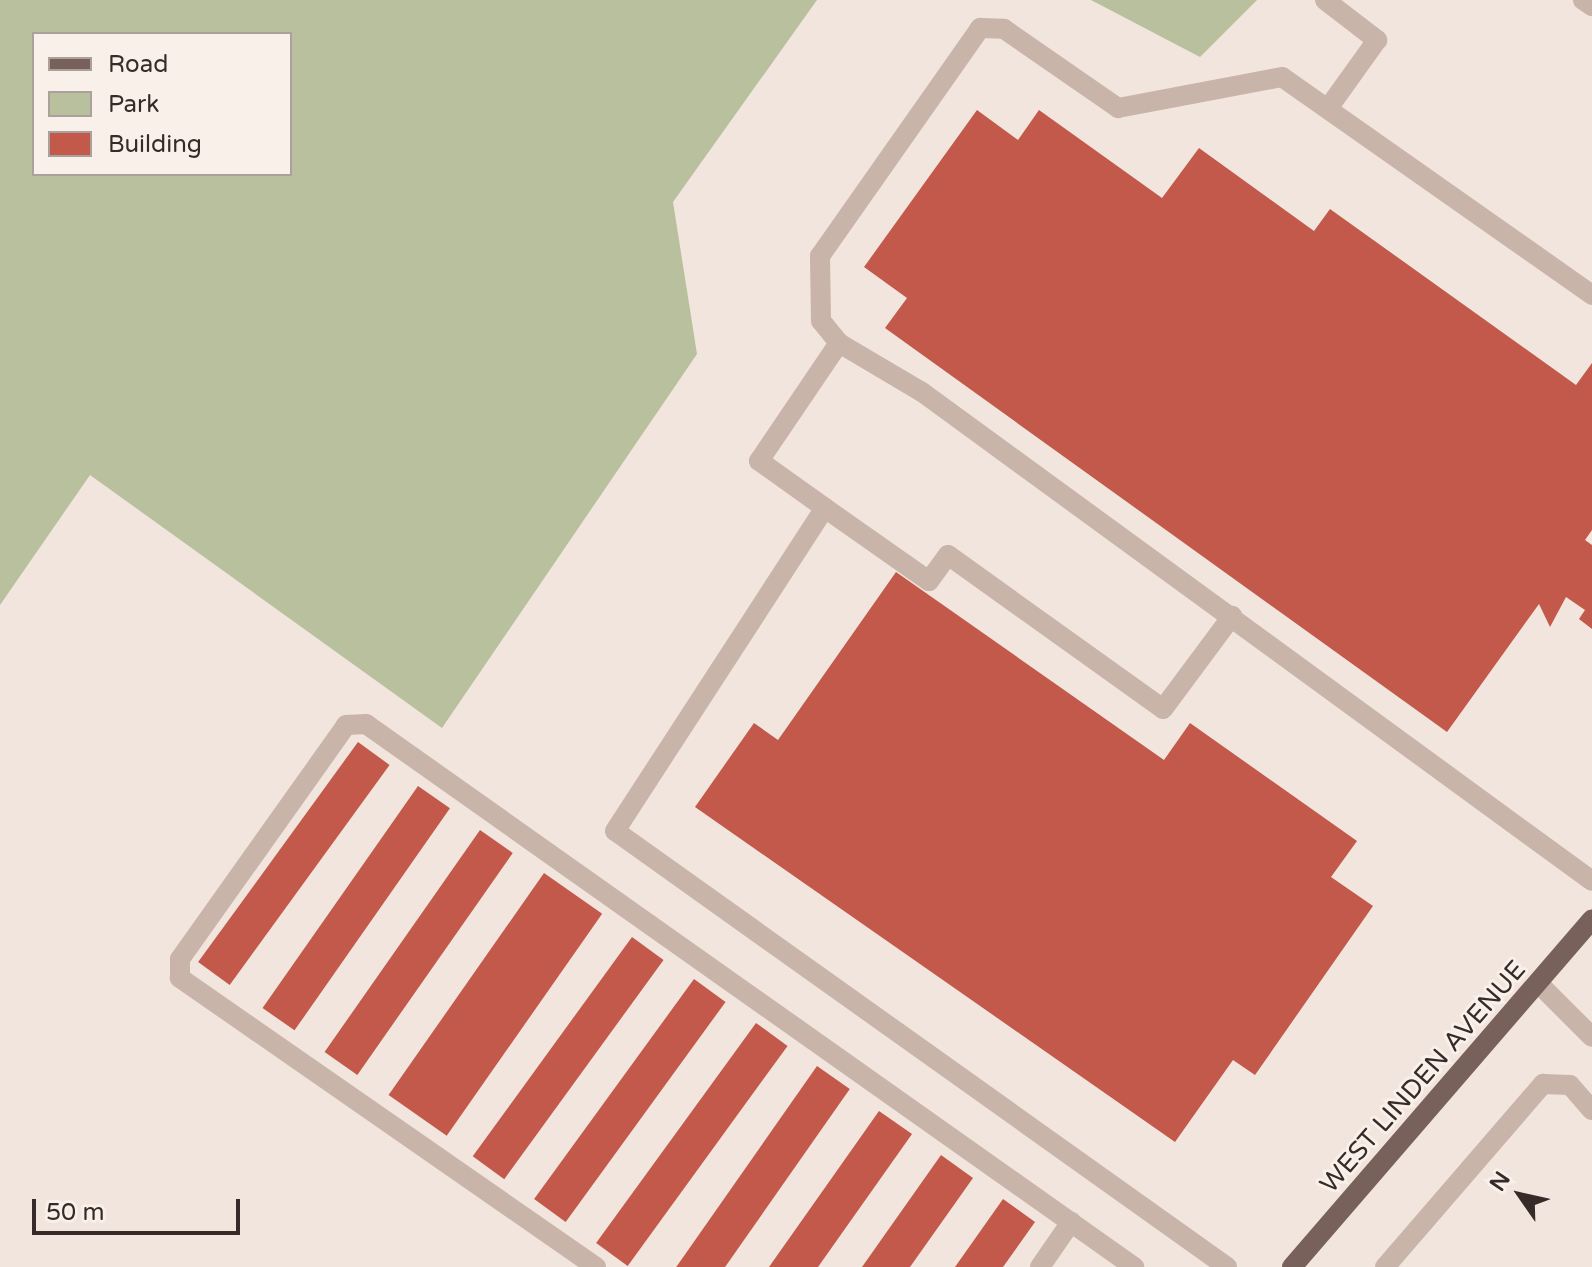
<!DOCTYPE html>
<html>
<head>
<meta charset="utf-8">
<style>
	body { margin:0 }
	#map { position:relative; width:1592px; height:1267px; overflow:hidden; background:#f1e5dd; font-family:"Varela Round",sans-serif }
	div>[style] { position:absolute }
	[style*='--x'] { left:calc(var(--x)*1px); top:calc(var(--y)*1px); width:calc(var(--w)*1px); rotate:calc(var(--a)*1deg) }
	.green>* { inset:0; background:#b8c09d }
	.building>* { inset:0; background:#c2594a; transform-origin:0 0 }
	.minor>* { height:20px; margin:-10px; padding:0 10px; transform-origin:10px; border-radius:10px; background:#c9b4a9 }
	.major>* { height:20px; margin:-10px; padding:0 10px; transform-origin:10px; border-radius:10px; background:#78615a }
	span { translate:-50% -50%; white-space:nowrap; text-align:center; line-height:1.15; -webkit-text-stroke:6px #f9f0e9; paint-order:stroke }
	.street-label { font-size:26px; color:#362b29 }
	.legend { position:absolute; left:32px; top:32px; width:260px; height:144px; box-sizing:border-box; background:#f9f0e9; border:2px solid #aba19c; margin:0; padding:10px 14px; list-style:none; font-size:24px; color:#362b29 }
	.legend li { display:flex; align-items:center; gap:16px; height:40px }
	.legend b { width:40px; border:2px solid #aba19c }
	.north { position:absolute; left:1480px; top:1155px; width:80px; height:80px; -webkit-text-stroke:6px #f9f0e9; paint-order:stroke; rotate:304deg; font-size:22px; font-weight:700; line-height:32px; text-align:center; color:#362b29 }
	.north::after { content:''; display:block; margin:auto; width:28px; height:36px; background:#362b29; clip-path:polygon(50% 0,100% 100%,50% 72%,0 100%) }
	.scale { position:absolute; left:32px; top:1199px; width:208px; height:36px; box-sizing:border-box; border:4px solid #362b29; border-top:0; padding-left:10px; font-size:24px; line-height:28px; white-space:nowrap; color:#362b29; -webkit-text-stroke:6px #f9f0e9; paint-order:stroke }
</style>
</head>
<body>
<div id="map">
	<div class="green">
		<i style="clip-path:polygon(evenodd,0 0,817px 0,673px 202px,697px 354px,442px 728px,90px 475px,0 605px,0 0,290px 34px,290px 174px,34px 174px,34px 34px,290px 34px)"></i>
		<i style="clip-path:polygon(1091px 0,1257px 0,1200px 57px)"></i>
	</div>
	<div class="building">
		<i style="clip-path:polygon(977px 110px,1018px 140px,1039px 110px,1162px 198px,1199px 148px,1314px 231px,1330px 209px,1576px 385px,1592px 363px,1592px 530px,1585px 540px,1592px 545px,1592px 629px,1579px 619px,1585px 610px,1566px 597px,1550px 627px,1539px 604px,1447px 732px,885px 328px,907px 298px,864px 267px)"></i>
		<i style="clip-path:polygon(896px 572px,1164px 760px,1190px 723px,1357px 841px,1331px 877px,1373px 906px,1255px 1075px,1233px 1060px,1175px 1142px,695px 807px,754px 723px,778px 740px)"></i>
		<i style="left:358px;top:742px;width:39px;height:272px;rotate:36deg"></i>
		<i style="left:418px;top:786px;width:39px;height:271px;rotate:35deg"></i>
		<i style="left:480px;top:830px;width:40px;height:271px;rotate:35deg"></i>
		<i style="left:544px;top:873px;width:71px;height:271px;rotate:35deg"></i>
		<i style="left:632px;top:937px;width:39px;height:271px;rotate:36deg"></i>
		<i style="left:694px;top:979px;width:39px;height:272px;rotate:36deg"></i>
		<i style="left:756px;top:1023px;width:39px;height:272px;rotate:36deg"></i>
		<i style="left:817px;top:1066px;width:40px;height:246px;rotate:35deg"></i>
		<i style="clip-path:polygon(879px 1111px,912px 1134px,818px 1267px,769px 1267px)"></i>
		<i style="clip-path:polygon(941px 1155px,973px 1178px,910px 1267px,862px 1267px)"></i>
		<i style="clip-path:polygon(1003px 1199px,1035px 1222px,1003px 1267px,955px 1267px)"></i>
	</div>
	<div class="minor">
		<i style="--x:1325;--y:0;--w:66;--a:37.6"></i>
		<i style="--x:1377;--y:40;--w:82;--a:125.6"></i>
		<i style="--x:1583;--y:0;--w:11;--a:34"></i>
		<i style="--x:839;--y:343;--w:28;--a:-129"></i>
		<i style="--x:821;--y:321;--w:65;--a:-90.9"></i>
		<i style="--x:820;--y:256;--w:279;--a:-54.9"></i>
		<i style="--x:980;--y:28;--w:24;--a:2"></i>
		<i style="--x:1004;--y:29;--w:139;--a:34.7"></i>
		<i style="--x:1118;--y:108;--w:167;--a:-10.7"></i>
		<i style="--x:1282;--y:77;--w:379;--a:35.1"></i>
		<i style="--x:825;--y:508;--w:127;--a:35.1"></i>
		<i style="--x:929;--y:581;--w:32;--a:-54"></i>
		<i style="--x:948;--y:555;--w:264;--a:35.6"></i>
		<i style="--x:1163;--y:709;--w:116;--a:-53.4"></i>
		<i style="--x:1538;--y:983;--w:76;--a:45"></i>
		<i style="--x:596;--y:1267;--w:507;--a:-145.21"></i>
		<i style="--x:180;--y:978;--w:19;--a:-90"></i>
		<i style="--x:180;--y:959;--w:287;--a:-54.6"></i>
		<i style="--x:346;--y:725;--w:20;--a:-3"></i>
		<i style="--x:366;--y:724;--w:941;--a:35.26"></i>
		<i style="--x:1040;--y:1267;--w:55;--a:-55.4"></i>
		<i style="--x:1227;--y:1267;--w:751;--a:-144.53"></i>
		<i style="--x:615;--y:831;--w:385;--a:-57"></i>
		<i style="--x:825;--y:508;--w:81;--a:-144.5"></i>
		<i style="--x:759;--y:461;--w:143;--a:-55.9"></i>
		<i style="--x:839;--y:343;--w:96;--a:30.6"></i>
		<i style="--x:922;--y:392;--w:829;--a:36.12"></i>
		<i style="--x:1385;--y:1267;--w:242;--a:-49.2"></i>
		<i style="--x:1543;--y:1084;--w:27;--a:2"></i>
		<i style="--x:1570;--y:1085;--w:33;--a:49"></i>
	</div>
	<div class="major">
		<i style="--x:1292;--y:1267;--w:459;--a:-49.2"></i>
	</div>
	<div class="street-label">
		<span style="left:1423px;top:1077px;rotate:-49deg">WEST LINDEN AVENUE</span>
	</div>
	<ul class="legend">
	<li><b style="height:10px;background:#78615a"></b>Road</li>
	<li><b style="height:22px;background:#b8c09d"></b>Park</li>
	<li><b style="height:22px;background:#c2594a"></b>Building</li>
	</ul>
	<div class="north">N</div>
	<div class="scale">50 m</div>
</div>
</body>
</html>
